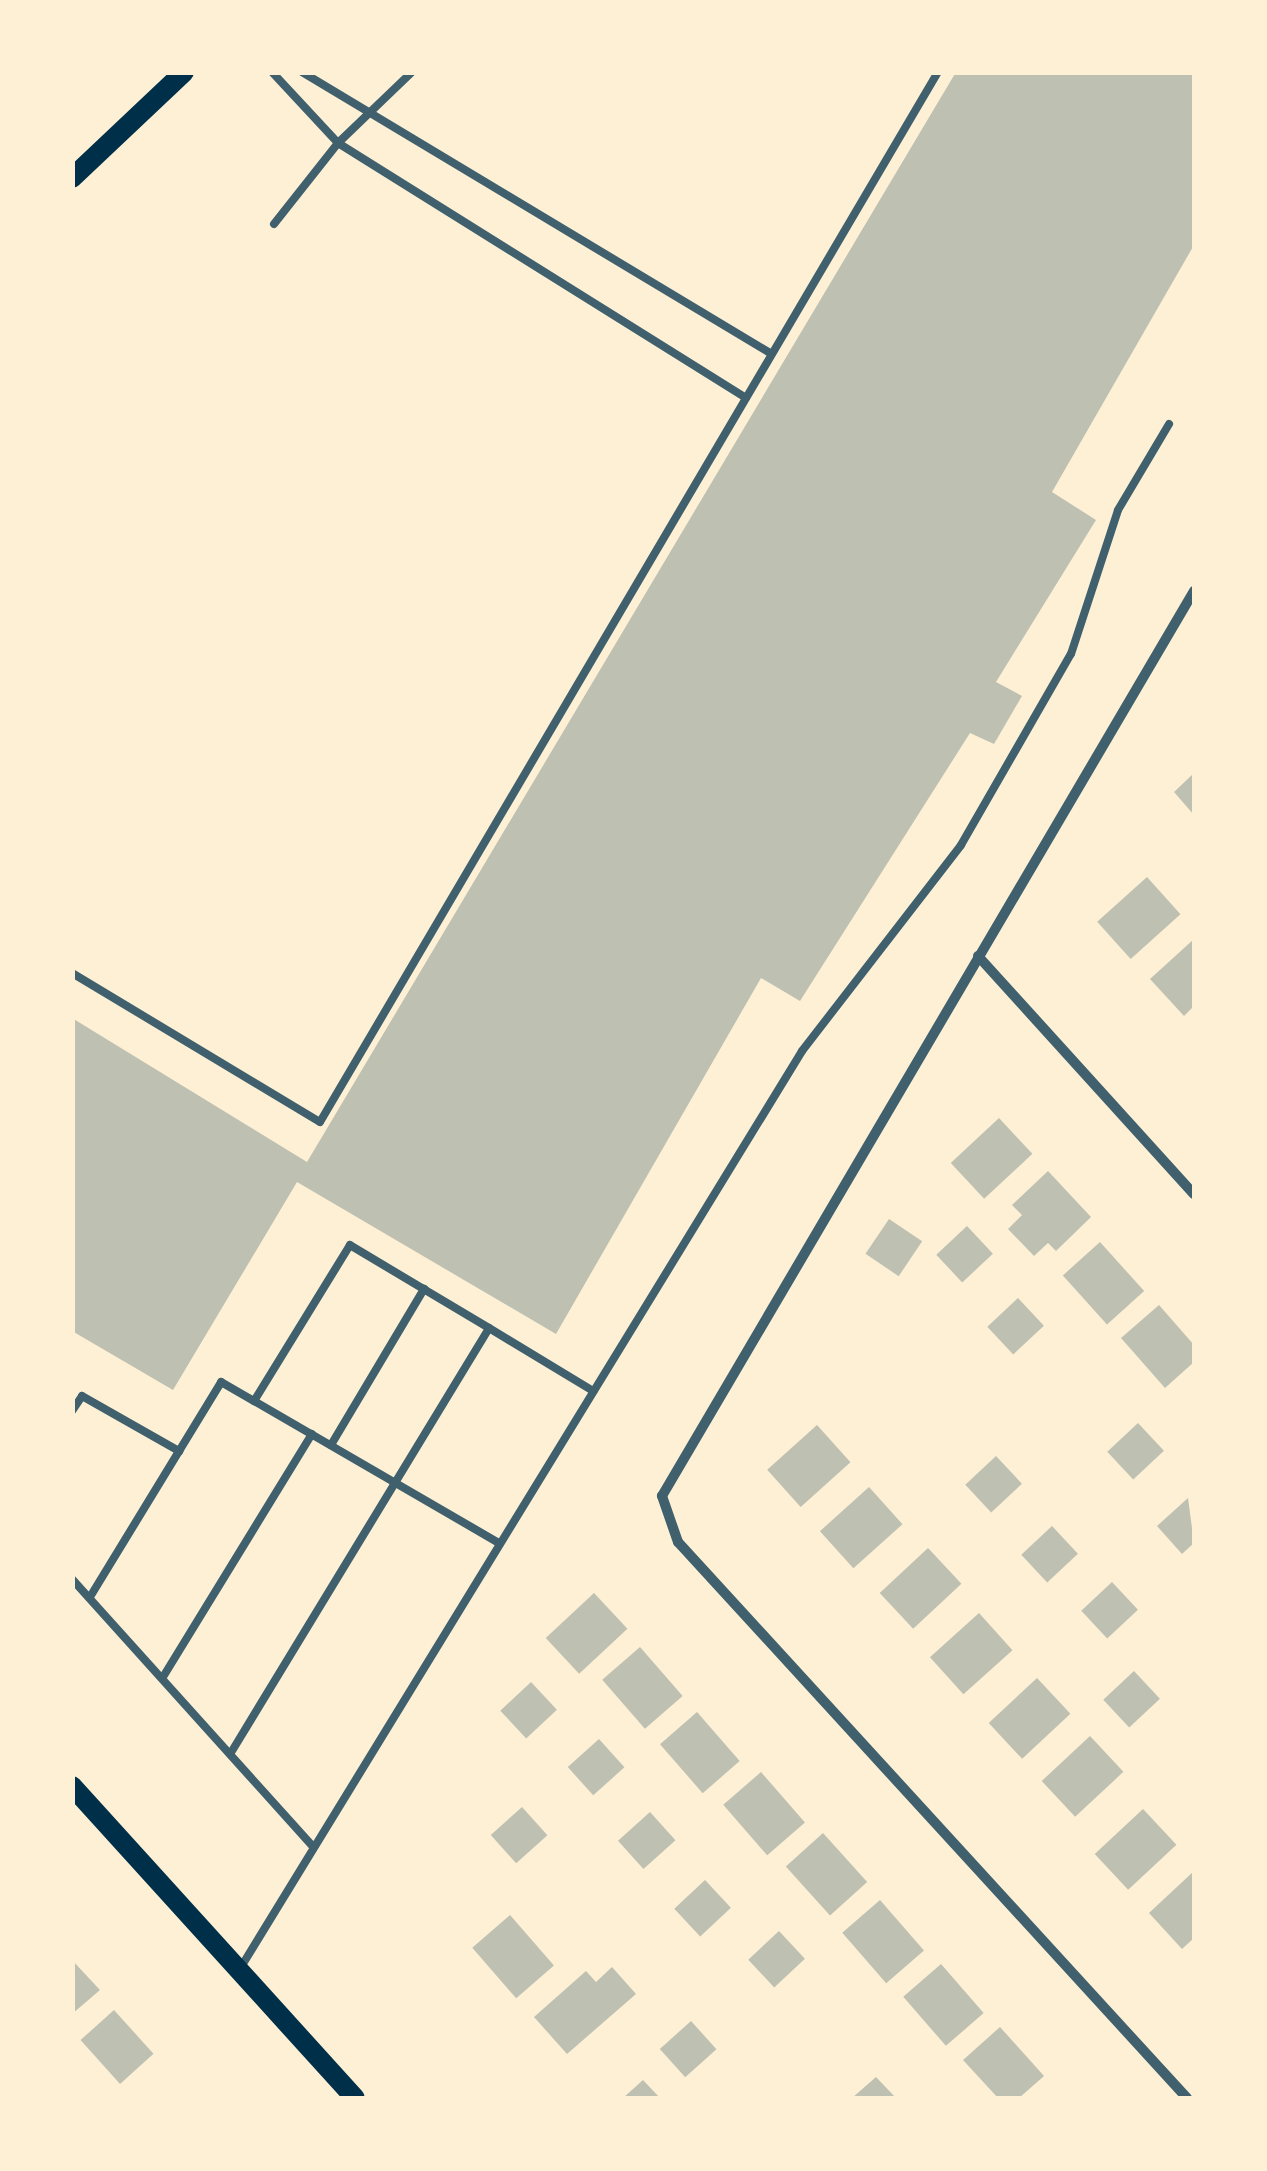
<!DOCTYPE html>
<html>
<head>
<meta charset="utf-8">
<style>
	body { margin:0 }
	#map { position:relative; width:1267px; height:2171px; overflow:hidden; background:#fdf0d5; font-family:Ubuntu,sans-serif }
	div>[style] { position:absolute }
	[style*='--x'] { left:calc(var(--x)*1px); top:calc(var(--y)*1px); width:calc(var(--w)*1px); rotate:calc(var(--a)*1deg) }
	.building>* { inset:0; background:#bec0b2; transform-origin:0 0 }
	.service>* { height:8px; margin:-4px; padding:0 4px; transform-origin:4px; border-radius:4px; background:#3f606c }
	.minor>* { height:10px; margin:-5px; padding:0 5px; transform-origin:5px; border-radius:5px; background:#3f606c }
	.secondary>* { height:20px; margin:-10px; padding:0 10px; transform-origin:10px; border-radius:10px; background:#003049 }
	span { translate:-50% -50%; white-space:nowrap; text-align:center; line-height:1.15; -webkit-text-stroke:8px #fdf0d5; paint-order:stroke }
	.frame { position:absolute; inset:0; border:75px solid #fdf0d5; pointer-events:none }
</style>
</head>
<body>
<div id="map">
	<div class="building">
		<i style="clip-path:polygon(956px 72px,1194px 72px,1194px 245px,1052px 492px,1096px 520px,996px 682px,1022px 696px,994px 744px,970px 733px,800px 1001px,761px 978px,556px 1334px,297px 1182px,173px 1390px,72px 1331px,72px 1018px,307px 1162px)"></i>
		<i style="clip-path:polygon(1194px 773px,1194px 815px,1174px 792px)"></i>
		<i style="left:1147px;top:877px;width:50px;height:67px;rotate:48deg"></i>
		<i style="clip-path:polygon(1194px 939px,1194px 1006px,1184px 1016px,1150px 979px)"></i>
		<i style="left:999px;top:1118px;width:49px;height:66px;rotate:47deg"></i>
		<i style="clip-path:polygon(1048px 1171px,1091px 1217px,1056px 1251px,1048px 1243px,1034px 1256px,1008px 1229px,1022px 1215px,1012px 1205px)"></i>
		<i style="left:889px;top:1219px;width:40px;height:42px;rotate:34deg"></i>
		<i style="left:967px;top:1226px;width:38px;height:42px;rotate:47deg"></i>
		<i style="left:1100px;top:1242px;width:66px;height:50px;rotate:48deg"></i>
		<i style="left:1018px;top:1298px;width:38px;height:42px;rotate:47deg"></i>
		<i style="clip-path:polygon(1159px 1305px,1194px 1345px,1194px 1362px,1165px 1388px,1121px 1338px)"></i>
		<i style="left:1138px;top:1423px;width:38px;height:42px;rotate:47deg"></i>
		<i style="left:817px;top:1425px;width:50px;height:67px;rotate:48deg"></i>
		<i style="left:996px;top:1456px;width:38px;height:42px;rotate:47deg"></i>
		<i style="left:869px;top:1487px;width:50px;height:66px;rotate:48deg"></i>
		<i style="clip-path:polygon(1188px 1498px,1194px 1543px,1182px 1554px,1157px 1526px)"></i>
		<i style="left:1052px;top:1526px;width:38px;height:42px;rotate:47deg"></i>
		<i style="left:928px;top:1548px;width:49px;height:66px;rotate:47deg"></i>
		<i style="left:1112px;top:1582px;width:38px;height:42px;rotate:47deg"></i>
		<i style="left:594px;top:1593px;width:49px;height:66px;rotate:47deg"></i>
		<i style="left:979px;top:1613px;width:50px;height:66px;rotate:48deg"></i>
		<i style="left:640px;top:1647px;width:65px;height:50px;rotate:49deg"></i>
		<i style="left:1134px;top:1671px;width:38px;height:42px;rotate:47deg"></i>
		<i style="left:1037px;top:1678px;width:49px;height:66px;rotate:47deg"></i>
		<i style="left:531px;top:1682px;width:38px;height:42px;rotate:47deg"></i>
		<i style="left:697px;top:1712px;width:65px;height:49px;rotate:49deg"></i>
		<i style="left:1090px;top:1736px;width:49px;height:66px;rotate:47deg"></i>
		<i style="left:599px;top:1739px;width:38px;height:42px;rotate:48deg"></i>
		<i style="left:761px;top:1772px;width:67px;height:50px;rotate:49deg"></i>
		<i style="left:522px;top:1807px;width:38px;height:42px;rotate:48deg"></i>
		<i style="left:1143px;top:1809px;width:49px;height:66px;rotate:47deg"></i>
		<i style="left:650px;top:1812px;width:38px;height:43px;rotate:48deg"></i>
		<i style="left:823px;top:1833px;width:66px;height:50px;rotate:48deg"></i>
		<i style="clip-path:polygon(1194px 1871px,1194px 1938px,1182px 1949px,1149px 1913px)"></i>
		<i style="left:705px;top:1880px;width:38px;height:42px;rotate:47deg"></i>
		<i style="left:880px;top:1900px;width:67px;height:50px;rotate:49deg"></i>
		<i style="left:510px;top:1915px;width:67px;height:50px;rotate:49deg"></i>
		<i style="left:779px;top:1931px;width:38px;height:42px;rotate:47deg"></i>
		<i style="clip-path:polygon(72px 1960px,100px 1990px,72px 2014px)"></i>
		<i style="left:941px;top:1964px;width:65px;height:50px;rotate:49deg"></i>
		<i style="clip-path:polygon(612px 1967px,636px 1994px,567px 2054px,534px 2017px,586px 1971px,596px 1982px)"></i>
		<i style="left:114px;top:2010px;width:59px;height:45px;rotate:48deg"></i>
		<i style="left:691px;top:2021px;width:38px;height:42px;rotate:48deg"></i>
		<i style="clip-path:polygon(1000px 2027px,1044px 2076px,1019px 2098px,998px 2098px,963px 2060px)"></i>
		<i style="clip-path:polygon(876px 2077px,896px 2098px,852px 2098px)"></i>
		<i style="clip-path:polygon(643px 2080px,660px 2098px,623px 2098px)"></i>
	</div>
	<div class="service">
		<i style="--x:272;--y:72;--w:97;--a:47.1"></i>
		<i style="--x:338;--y:143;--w:481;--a:32"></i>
		<i style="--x:302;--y:72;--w:546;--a:30.98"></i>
		<i style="--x:274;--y:224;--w:103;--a:-51.7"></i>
		<i style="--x:338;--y:143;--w:103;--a:-43.8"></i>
		<i style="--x:72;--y:973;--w:289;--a:31"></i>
		<i style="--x:320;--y:1122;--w:1218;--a:-59.52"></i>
		<i style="--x:489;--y:1328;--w:162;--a:-149.2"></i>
		<i style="--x:350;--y:1245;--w:183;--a:121.6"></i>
		<i style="--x:254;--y:1401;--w:283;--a:30.1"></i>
		<i style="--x:72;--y:1411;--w:18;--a:-56"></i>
		<i style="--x:82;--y:1396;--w:112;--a:29.6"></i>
		<i style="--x:331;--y:1445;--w:182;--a:-59.2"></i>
		<i style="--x:72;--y:1579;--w:359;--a:48"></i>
		<i style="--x:90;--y:1597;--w:252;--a:-58.6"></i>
		<i style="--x:221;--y:1382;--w:38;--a:30"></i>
		<i style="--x:163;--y:1677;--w:285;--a:-58.5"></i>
		<i style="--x:232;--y:1751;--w:495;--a:-58.7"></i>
		<i style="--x:489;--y:1328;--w:122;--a:31.2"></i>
		<i style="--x:241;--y:1967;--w:1074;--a:-58.51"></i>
		<i style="--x:802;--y:1051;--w:260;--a:-52.3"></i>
		<i style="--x:961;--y:845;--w:220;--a:-60.1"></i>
		<i style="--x:1071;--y:654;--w:151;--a:-71.9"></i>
		<i style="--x:1118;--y:510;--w:100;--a:-59.3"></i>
	</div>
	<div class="minor">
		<i style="--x:978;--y:956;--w:321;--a:47.8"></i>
		<i style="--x:1187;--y:2098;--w:754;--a:-132.47"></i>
		<i style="--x:678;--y:1542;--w:49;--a:-109.2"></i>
		<i style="--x:662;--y:1496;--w:1050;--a:-59.55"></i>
	</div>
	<div class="secondary">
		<i style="--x:72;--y:178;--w:154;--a:-43.4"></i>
		<i style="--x:72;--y:1786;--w:421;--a:47.8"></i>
	</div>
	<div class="frame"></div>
</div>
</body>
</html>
